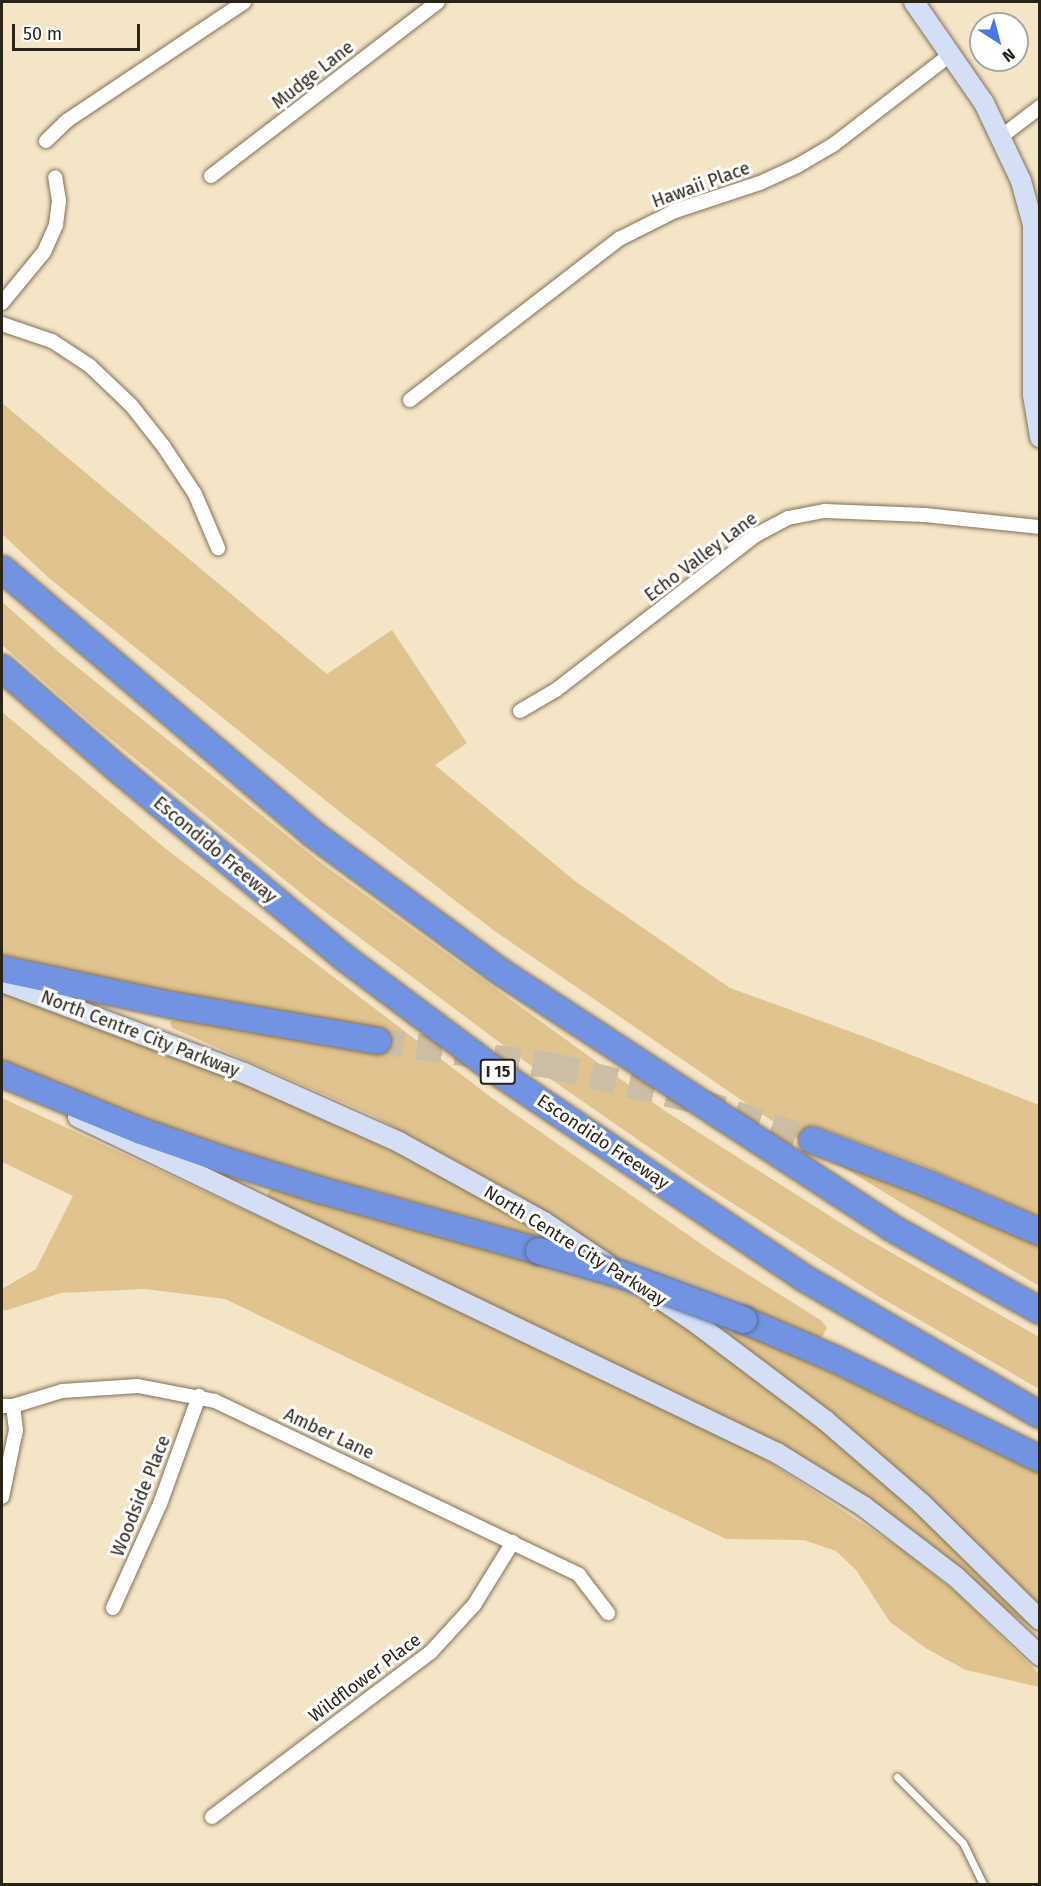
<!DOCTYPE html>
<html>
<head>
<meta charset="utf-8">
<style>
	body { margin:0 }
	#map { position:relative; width:1041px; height:1886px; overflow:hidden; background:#f5e5c7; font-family:"Fira Sans",sans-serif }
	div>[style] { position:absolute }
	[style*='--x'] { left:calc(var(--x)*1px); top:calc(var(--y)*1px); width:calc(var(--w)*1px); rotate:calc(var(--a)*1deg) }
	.green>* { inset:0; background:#e0c38e }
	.highway-tunnel>* { height:26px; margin-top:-13px; transform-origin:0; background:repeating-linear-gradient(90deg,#ccbea4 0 26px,transparent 0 39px) }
	.roads { filter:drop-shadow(0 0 2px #807157) drop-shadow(0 0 2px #807157) }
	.lane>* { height:7px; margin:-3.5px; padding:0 3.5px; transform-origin:3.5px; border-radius:3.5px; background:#fff }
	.street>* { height:14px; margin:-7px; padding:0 7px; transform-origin:7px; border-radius:7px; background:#fff }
	.secondary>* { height:20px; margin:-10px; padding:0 10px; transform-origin:10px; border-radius:10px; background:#d4dff6 }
	.highway>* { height:26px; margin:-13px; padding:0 13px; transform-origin:13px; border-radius:13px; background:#7193e1 }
	.bridges { filter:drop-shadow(0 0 2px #586c9b) drop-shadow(0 0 2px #586c9b) }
	.highway-bridge>* { height:26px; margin:-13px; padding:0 13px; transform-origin:13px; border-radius:13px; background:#7193e1 }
	span { translate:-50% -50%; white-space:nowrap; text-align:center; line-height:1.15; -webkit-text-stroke:6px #fff; paint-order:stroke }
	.shield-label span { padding:2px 4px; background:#fff; border:2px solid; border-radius:4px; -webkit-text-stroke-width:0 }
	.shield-label { font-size:16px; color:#292318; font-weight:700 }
	.street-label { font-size:18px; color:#292318 }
	.frame { position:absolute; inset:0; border:3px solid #292318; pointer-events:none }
	.north { position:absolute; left:969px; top:12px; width:60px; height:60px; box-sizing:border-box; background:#fff; border:2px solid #a9a7a3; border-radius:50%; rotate:144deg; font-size:16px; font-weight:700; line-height:24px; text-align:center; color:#292318 }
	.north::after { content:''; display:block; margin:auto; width:21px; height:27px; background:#4875e7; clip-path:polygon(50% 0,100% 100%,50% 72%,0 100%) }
	.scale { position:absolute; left:12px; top:24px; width:128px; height:27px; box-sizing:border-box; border:3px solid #292318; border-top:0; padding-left:8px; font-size:18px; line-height:21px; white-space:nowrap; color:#292318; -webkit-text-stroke:4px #fff; paint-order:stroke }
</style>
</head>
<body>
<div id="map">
	<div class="green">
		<i style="clip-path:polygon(2px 403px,327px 674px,392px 630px,467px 743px,435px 765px,575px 881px,730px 988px,868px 1038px,1039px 1105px,1039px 1217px,927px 1167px,813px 1125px,808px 1130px,813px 1149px,496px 932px,340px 812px,50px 579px,2px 534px)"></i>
		<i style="clip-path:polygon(2px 602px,61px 654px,321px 863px,665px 1111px,852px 1230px,1039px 1337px,1039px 1389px,878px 1296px,696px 1180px,523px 1060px,312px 902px,91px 723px,2px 645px)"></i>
		<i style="clip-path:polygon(2px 712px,166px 849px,492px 1098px,714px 1253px,822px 1321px,827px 1328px,822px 1337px,817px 1339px,803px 1359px,1039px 1471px,1039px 1604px,867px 1442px,795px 1386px,586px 1239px,530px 1202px,372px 1115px,172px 1028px,170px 1022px,177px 1019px,230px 1025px,386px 1054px,381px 1030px,114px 983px,2px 955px)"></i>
		<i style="clip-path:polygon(2px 991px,221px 1073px,399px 1154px,551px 1236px,694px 1330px,786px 1400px,878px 1475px,1037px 1630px,1003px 1609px,927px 1541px,782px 1445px,278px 1203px,268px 1197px,268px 1192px,274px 1188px,542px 1240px,372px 1190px,281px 1170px,121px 1115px,2px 1063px)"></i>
		<i style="clip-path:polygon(2px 1098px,620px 1383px,754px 1452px,901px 1549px,957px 1593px,1039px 1674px,1039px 1687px,966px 1670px,927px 1649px,890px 1622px,856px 1570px,836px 1551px,804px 1540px,726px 1539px,225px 1299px,145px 1289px,61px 1293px,4px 1311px,2px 1306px,2px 1289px,36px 1269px,73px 1196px,2px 1162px)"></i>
		<i style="clip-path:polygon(828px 1158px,1039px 1240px,1039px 1286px,997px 1261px)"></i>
	</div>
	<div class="highway-tunnel">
		<i style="--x:378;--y:1041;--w:177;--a:8.1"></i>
		<i style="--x:553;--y:1066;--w:149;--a:13.6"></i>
		<i style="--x:698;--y:1101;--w:120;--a:18.9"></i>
	</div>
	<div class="roads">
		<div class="lane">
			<i style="--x:897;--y:1777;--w:93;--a:45"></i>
			<i style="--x:963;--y:1843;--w:46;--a:64"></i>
		</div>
		<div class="street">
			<i style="--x:1002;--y:136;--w:48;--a:-37.3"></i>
			<i style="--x:46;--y:141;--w:30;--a:-44"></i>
			<i style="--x:68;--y:120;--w:212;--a:-33.8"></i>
			<i style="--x:211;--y:176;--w:286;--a:-37.5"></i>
			<i style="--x:2;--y:303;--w:66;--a:-50.5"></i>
			<i style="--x:44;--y:252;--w:30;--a:-66"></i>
			<i style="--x:56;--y:225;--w:24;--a:-83"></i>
			<i style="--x:59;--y:201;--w:24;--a:-99"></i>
			<i style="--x:2;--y:324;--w:53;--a:18.8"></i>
			<i style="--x:52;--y:341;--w:45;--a:33.3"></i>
			<i style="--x:90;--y:366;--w:57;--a:43.6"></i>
			<i style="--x:131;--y:405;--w:53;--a:51.8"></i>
			<i style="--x:164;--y:447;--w:56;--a:56.6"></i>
			<i style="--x:195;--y:494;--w:59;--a:66.9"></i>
			<i style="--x:410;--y:400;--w:264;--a:-37.6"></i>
			<i style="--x:619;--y:239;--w:63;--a:-26.6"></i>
			<i style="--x:675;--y:211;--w:89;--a:-18.2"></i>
			<i style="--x:760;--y:183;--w:41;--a:-24.7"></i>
			<i style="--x:797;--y:166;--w:42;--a:-30.3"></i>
			<i style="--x:833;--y:145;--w:149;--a:-37.6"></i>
			<i style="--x:520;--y:711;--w:42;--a:-30.3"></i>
			<i style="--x:556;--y:690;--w:253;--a:-37.8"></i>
			<i style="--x:756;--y:535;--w:36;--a:-28"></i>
			<i style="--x:788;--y:518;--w:38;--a:-11"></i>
			<i style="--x:825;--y:511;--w:100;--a:2.3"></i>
			<i style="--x:925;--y:515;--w:116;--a:6"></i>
			<i style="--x:2;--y:1406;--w:11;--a:0"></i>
			<i style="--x:13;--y:1406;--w:51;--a:-17"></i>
			<i style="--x:62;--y:1391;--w:76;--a:-3.8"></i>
			<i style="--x:138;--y:1386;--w:78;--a:11"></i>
			<i style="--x:215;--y:1401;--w:403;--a:25.5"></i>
			<i style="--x:579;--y:1575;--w:48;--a:52.7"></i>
			<i style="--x:2;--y:1497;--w:68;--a:-78.2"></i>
			<i style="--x:16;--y:1430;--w:24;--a:-97"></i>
			<i style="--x:113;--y:1608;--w:114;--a:-65.7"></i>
			<i style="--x:160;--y:1504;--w:115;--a:-70.1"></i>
			<i style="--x:212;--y:1817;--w:274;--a:-37"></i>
			<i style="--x:431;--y:1652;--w:64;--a:-47.5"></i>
			<i style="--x:474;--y:1605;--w:74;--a:-58.2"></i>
		</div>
		<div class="secondary">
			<i style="--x:914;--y:2;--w:123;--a:55.3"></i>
			<i style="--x:984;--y:103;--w:86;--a:64.6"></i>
			<i style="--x:1021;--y:181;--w:46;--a:74.7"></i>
			<i style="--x:1033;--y:225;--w:170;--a:90"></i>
			<i style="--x:1033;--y:395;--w:43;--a:80.5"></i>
			<i style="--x:2;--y:982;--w:259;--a:20.6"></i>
			<i style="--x:244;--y:1073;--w:170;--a:24"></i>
			<i style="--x:399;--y:1142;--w:166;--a:28.9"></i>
			<i style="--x:544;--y:1222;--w:79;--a:33.7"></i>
			<i style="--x:78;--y:1117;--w:776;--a:25.67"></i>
			<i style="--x:777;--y:1453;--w:101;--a:31.6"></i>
			<i style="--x:863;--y:1506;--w:117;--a:37.4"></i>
			<i style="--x:956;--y:1577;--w:115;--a:43.2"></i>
			<i style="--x:653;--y:1294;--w:52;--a:34"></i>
			<i style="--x:696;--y:1323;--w:163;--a:37"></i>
			<i style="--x:826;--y:1421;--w:125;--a:40.8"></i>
			<i style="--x:921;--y:1503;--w:167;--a:44.5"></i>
		</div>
		<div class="highway">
			<i style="--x:2;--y:569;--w:409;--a:40.4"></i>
			<i style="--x:313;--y:834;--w:233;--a:36.3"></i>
			<i style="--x:501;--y:972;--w:465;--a:33.2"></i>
			<i style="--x:890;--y:1227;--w:172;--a:29.2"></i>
			<i style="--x:2;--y:668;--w:155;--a:41.1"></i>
			<i style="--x:119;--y:770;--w:295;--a:39.8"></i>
			<i style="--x:346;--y:959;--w:184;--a:36.8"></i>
			<i style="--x:493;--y:1069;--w:372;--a:33.9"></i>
			<i style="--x:802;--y:1277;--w:275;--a:30.1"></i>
			<i style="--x:2;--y:969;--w:174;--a:12"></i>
			<i style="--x:172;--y:1005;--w:209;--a:9.9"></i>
			<i style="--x:2;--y:1074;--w:150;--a:22.3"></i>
			<i style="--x:141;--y:1131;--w:85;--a:19.3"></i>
			<i style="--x:221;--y:1159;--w:104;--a:17.4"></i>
			<i style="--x:320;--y:1190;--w:227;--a:15.6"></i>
			<i style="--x:812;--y:1140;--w:122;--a:20.7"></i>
			<i style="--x:926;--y:1183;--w:124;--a:23.3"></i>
			<i style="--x:744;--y:1320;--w:99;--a:23.2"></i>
			<i style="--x:835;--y:1359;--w:228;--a:26"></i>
		</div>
	</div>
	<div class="bridges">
		<div class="highway-bridge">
			<i style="--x:539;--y:1251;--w:84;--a:15.9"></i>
			<i style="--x:620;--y:1274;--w:132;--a:20.4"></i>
		</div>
	</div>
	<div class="shield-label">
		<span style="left:498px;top:1072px">I 15</span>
	</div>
	<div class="street-label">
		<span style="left:313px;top:75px;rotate:-38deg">Mudge Lane</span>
		<span style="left:701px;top:185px;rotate:-20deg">Hawaii Place</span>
		<span style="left:701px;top:557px;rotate:-37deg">Echo Valley Lane</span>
		<span style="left:215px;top:850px;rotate:40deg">Escondido Freeway</span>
		<span style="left:140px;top:1034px;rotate:21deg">North Centre City Parkway</span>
		<span style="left:603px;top:1142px;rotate:34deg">Escondido Freeway</span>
		<span style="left:575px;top:1246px;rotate:32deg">North Centre City Parkway</span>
		<span style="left:329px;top:1434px;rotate:25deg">Amber Lane</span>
		<span style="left:141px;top:1496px;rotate:-68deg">Woodside Place</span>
		<span style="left:365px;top:1678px;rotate:-37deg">Wildflower Place</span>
	</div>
	<div class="frame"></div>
	<div class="north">N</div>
	<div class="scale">50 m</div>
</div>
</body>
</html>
